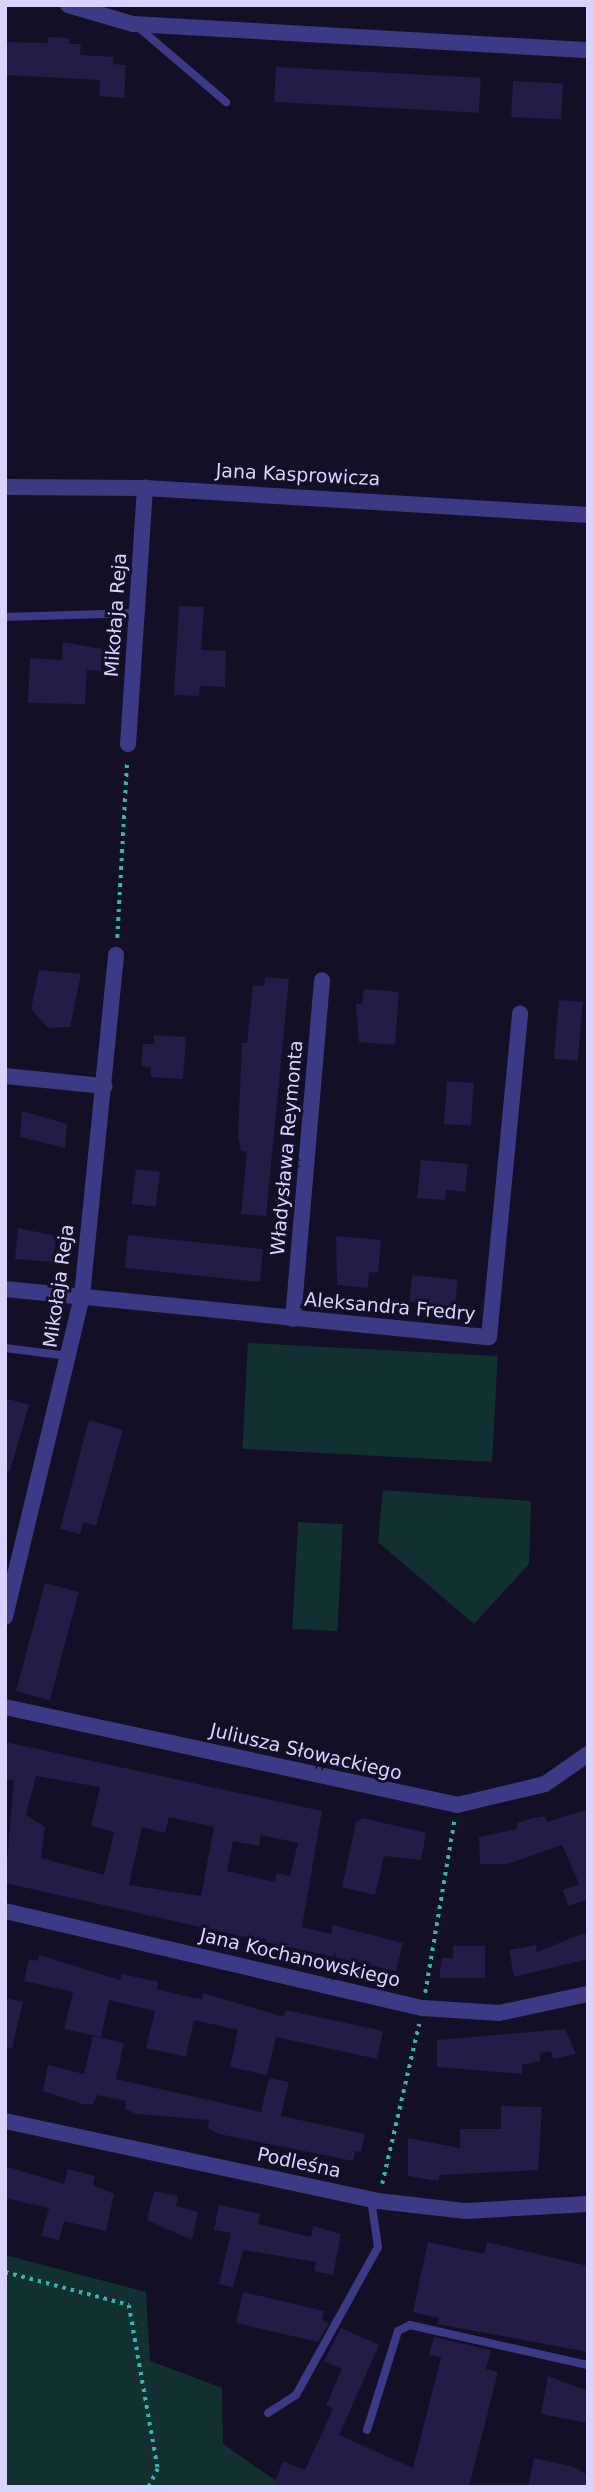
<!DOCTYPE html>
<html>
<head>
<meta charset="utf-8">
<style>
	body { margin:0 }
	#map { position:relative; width:593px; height:2492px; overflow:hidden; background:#130f26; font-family:"DejaVu Sans",sans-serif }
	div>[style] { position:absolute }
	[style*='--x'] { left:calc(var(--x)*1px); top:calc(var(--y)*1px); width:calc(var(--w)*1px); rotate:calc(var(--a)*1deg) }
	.green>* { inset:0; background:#12302f; transform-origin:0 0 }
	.building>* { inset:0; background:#241b47; transform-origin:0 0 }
	.path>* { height:3.5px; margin-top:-1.75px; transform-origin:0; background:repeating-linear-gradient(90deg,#2fb8b0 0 3.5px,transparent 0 8.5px) }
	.service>* { height:8px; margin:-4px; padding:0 4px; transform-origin:4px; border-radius:4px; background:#3d3a85 }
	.minor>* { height:16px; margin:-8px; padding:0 8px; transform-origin:8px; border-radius:8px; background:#3d3a85 }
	span { translate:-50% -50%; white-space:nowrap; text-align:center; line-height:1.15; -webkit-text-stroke:6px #130f26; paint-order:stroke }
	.street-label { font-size:19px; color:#d9d4ff }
	.frame { position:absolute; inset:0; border:7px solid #d9d4ff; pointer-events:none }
</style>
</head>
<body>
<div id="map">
	<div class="green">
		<i style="left:248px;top:1343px;width:250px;height:106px;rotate:3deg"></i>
		<i style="clip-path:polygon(383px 1490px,531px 1501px,529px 1564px,474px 1624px,378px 1542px)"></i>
		<i style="left:298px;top:1522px;width:45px;height:107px;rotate:3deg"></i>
		<i style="clip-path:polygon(5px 2255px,146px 2292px,150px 2361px,222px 2388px,223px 2444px,285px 2487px,5px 2487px)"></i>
	</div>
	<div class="building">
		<i style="clip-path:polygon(48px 37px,69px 38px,69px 44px,81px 44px,80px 55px,114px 57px,113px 64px,126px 65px,124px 98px,99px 96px,100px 80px,5px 75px,5px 42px,48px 43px)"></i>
		<i style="left:276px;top:67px;width:205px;height:35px;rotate:3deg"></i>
		<i style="left:513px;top:81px;width:50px;height:36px;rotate:3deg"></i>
		<i style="clip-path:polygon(179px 606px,204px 607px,201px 650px,226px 651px,225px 687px,200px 686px,199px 696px,174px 695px)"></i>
		<i style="clip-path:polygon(63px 642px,102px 649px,101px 671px,87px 670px,85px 704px,28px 703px,30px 658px,62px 660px)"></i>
		<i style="clip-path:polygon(39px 970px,81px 974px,70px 1027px,48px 1028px,31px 1009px)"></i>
		<i style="clip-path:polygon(265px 977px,289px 979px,266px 1216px,241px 1214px,247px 1152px,241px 1151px,238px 1135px,242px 1043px,247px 1043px,253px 985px,264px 986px)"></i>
		<i style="clip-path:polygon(364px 989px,399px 992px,395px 1045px,359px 1042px,356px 1004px,362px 1004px)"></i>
		<i style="left:559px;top:1000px;width:24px;height:59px;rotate:5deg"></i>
		<i style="clip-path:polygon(154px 1035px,186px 1037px,183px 1079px,151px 1077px,151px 1067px,141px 1066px,143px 1044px,154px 1044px)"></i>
		<i style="left:447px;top:1081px;width:27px;height:43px;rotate:4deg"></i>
		<i style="clip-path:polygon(22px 1111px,67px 1124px,65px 1148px,20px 1137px)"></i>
		<i style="clip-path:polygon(421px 1160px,468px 1164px,465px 1192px,446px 1190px,445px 1200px,417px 1198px)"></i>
		<i style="left:136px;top:1169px;width:24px;height:35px;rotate:7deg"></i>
		<i style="clip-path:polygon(18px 1228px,56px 1236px,53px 1262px,15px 1259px)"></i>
		<i style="left:128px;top:1235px;width:136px;height:33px;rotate:6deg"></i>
		<i style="clip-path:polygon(336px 1236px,381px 1240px,378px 1273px,369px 1272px,368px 1288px,337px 1285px)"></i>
		<i style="left:412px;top:1275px;width:46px;height:27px;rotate:6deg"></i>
		<i style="clip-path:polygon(5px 1398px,29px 1405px,10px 1471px,5px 1470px)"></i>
		<i style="clip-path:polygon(89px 1420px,123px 1430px,96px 1526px,83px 1522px,80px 1534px,60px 1529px)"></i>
		<i style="left:45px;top:1583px;width:35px;height:112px;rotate:15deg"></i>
		<i style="clip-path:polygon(evenodd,5px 1742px,322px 1811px,302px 1927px,331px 1934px,333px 1925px,403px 1943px,396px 1971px,5px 1883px,14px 1780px,5px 1779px,5px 1742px,36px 1776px,100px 1787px,91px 1826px,114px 1832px,104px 1875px,41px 1858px,45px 1827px,26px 1815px,36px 1776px,5px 1742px,169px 1817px,214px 1827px,201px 1896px,129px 1885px,142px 1827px,165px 1833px,169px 1817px,5px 1742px,261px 1835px,298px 1843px,290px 1876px,277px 1873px,275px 1882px,227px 1871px,233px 1841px,259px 1846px,261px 1835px)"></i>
		<i style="clip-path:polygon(588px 1809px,588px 1905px,586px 1900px,568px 1906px,563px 1890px,579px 1884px,562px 1845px,507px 1864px,480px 1864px,479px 1837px,517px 1829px,517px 1823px,532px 1818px,545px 1816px,547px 1822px)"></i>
		<i style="clip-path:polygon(363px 1818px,426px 1833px,421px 1860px,384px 1856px,375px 1895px,342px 1887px,356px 1822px)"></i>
		<i style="clip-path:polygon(581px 1934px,588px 1935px,588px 1959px,514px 1977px,509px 1950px,536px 1945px,537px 1952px)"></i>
		<i style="clip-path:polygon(453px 1946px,485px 1946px,485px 1978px,439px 1978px,442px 1958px,453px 1958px)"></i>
		<i style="clip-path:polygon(39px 1955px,120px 1980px,122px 1974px,158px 1982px,157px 1989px,193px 1998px,202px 1999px,203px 1993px,284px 2017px,286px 2010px,383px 2031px,377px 2059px,276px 2037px,267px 2075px,230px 2067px,238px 2030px,194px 2020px,186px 2057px,146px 2048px,155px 2011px,109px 2000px,101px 2037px,64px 2029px,73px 1992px,24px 1981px,29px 1959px,38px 1961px)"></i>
		<i style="clip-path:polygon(5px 1998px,23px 2002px,12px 2048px,5px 2047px)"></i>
		<i style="clip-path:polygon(565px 2029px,576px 2054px,553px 2059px,551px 2051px,540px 2053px,540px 2061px,522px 2065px,522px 2074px,437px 2067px,437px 2040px)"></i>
		<i style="clip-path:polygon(93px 2036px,124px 2043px,116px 2079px,261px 2112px,269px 2078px,289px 2082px,281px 2116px,365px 2134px,361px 2152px,355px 2151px,353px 2161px,219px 2134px,208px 2128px,209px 2120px,136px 2114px,125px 2109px,126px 2101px,97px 2095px,93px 2104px,83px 2104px,43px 2091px,48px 2065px,84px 2074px)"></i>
		<i style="clip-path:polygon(501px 2106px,542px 2107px,538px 2170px,440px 2175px,438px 2181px,408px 2176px,408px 2138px,460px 2148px,460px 2129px,501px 2129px)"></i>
		<i style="clip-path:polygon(5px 2166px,64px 2184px,68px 2169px,95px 2176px,93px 2185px,114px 2194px,106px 2231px,64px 2221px,59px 2240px,41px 2236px,49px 2208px,5px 2198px)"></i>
		<i style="clip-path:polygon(154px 2191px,178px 2196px,176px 2206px,198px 2212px,192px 2240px,147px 2220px)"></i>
		<i style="clip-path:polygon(219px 2205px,260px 2214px,258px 2224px,311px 2237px,313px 2226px,341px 2234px,333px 2275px,314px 2271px,316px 2262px,243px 2250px,233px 2287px,219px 2284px,231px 2233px,214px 2230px)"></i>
		<i style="clip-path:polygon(428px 2242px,484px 2254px,487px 2242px,588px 2266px,588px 2352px,437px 2324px,439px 2318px,413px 2312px)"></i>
		<i style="clip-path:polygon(243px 2292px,324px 2311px,322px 2320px,329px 2323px,318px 2342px,236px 2323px)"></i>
		<i style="clip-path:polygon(341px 2328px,379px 2345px,339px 2435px,413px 2468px,441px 2357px,429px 2355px,434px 2337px,491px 2350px,486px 2369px,498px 2372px,469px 2487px,273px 2487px,283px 2461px,305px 2470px,333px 2409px,326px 2405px,342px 2369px,324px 2361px)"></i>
		<i style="clip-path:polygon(548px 2376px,588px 2391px,588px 2423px,541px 2414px)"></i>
		<i style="clip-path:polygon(534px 2458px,574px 2467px,588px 2475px,588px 2487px,528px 2487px)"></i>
	</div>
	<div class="path">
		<i style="--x:117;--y:938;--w:178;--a:-86.8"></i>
		<i style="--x:425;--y:1993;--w:174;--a:-80.4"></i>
		<i style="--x:382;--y:2184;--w:164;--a:-77"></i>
		<i style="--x:5;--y:2272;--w:128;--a:14.9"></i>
		<i style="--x:129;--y:2305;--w:167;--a:80"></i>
		<i style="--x:158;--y:2469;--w:20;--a:117"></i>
	</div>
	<div class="service">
		<i style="--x:138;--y:27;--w:116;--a:40.4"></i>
		<i style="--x:5;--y:617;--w:132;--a:-1.7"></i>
		<i style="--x:5;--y:1348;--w:64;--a:7.2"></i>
		<i style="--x:268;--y:2413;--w:33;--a:-33"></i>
		<i style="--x:296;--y:2395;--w:169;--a:-61"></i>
		<i style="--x:378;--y:2247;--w:49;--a:-98.3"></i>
		<i style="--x:367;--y:2430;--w:104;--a:-72.6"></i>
		<i style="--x:398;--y:2331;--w:13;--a:-27"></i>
		<i style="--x:410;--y:2325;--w:182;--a:12.7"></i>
	</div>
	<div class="minor">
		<i style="--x:68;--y:5;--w:68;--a:16.3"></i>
		<i style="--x:133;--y:24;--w:456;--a:3.3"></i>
		<i style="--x:5;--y:487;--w:140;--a:0.4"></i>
		<i style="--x:145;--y:488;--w:444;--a:3.5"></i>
		<i style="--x:128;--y:744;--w:257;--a:-86.2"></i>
		<i style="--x:5;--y:1076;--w:100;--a:5.8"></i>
		<i style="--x:5;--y:1289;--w:486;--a:5.7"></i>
		<i style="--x:489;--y:1337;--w:325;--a:-84.5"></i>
		<i style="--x:293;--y:1319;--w:340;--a:-85.1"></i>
		<i style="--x:5;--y:1617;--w:330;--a:-76.5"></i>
		<i style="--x:82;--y:1296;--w:343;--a:-84.3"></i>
		<i style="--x:5;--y:1707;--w:463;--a:12.2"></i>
		<i style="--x:457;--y:1805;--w:90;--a:-13.4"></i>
		<i style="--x:545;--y:1784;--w:52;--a:-34.9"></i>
		<i style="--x:5;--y:1911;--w:429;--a:13.1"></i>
		<i style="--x:423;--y:2008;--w:76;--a:3.8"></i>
		<i style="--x:499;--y:2013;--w:91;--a:-12.1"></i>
		<i style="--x:5;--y:2121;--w:381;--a:12.1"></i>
		<i style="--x:378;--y:2201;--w:89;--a:6.5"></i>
		<i style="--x:466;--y:2211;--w:122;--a:-3.3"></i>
	</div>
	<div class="street-label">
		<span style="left:298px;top:475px;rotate:3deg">Jana Kasprowicza</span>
		<span style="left:116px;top:615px;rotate:-86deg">Mikołaja Reja</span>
		<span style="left:287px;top:1148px;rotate:-85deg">Władysława Reymonta</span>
		<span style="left:59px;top:1286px;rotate:-82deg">Mikołaja Reja</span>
		<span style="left:390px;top:1307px;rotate:5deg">Aleksandra Fredry</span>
		<span style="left:306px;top:1752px;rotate:13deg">Juliusza Słowackiego</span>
		<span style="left:300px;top:1958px;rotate:13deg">Jana Kochanowskiego</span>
		<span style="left:299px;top:2163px;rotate:12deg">Podleśna</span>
	</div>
	<div class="frame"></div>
</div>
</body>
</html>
